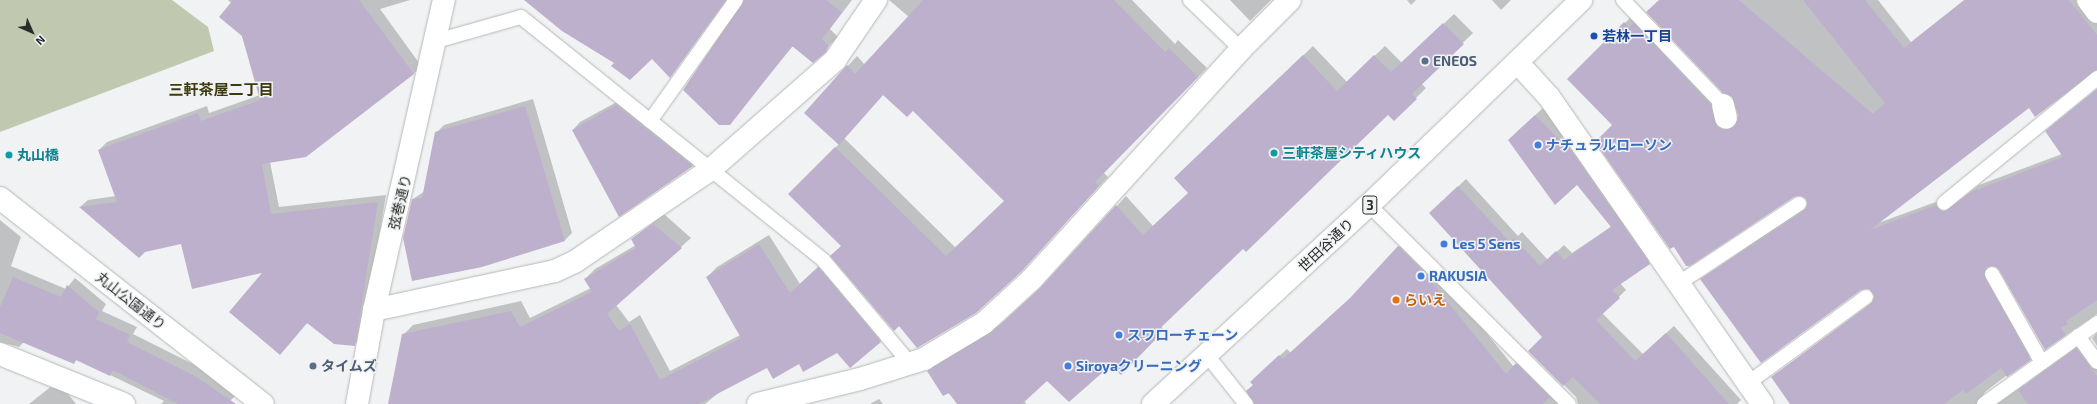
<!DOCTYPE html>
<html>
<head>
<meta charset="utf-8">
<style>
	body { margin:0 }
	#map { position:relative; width:2097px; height:404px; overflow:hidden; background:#f1f2f3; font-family:"Exo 2","Noto Sans JP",sans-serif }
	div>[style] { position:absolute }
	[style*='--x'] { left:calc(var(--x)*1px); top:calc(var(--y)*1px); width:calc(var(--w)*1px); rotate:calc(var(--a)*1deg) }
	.green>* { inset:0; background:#c0c9af }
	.shadow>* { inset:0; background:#0003 }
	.building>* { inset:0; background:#bdb0cd }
	.roads { filter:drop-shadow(0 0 1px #b5b6b7) drop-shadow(0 0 1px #b5b6b7) }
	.lane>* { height:14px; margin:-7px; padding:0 7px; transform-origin:7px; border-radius:7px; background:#fff }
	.street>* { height:22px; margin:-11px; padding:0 11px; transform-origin:11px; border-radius:11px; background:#fff }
	.secondary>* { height:22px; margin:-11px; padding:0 11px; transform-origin:11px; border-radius:11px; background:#fff }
	.primary>* { height:22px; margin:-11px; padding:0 11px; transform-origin:11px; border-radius:11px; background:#fff }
	.dots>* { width:11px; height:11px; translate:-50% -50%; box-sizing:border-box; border:2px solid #f1f2f3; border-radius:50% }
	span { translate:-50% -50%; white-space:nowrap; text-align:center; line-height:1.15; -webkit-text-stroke:3px #f1f2f3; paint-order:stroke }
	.shield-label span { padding:1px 3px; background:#f1f2f3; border:1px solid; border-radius:3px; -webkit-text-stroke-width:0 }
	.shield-label { font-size:13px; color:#2b2b2c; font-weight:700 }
	.transit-label { font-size:14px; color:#164399; font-weight:700 }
	.left { translate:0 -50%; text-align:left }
	.service-label { font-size:14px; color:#4e5e75; font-weight:700 }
	.shop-label { font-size:14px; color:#366cbe; font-weight:700 }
	.culture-label { font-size:14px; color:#0d838f; font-weight:700 }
	.street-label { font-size:14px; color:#2b2b2c }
	.food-label { font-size:14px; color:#c56008; font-weight:700 }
	.neighbourhood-label { font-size:15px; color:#3e3a10; font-weight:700 }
	.north { position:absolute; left:12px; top:12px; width:40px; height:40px; -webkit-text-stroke:3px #f1f2f3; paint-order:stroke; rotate:135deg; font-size:11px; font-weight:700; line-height:16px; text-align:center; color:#2b2b2c }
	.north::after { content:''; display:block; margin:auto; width:14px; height:18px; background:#2b2b2c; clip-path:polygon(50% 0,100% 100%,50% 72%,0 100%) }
</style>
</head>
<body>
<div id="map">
	<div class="green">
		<i style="clip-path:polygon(0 0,172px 0,208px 27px,214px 51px,0 132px)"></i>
	</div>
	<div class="shadow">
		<i style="clip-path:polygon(228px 0,410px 0,380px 9px,422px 67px,306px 156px,270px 162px,279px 207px,386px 195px,362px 337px,354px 345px,308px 322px,280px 354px,265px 271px,80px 207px,88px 200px,116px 196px,99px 150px,107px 142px,207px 106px,209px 113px,260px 95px,232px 4px)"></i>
		<i style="clip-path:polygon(530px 0,727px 0,670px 76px,652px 58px,616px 62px)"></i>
		<i style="clip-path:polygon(744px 0,852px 0,830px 29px,838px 37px,813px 62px,793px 46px,729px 124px)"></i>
		<i style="clip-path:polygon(evenodd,889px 0,1132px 0,1175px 44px,1178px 40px,1207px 68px,1104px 173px,1108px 177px,1021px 270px,842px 246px,790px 194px,839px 144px,805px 113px,857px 56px,865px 65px,909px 17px,889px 0,884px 94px,913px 110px,1005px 201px,956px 248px,844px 138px,884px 94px)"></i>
		<i style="clip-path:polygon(1230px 0,1271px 0,1250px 21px)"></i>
		<i style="clip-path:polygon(1407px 0,1416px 0,1411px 5px)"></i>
		<i style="clip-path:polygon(1492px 0,1511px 0,1501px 10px)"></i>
		<i style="clip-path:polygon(1660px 0,1878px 0,1911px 42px,1964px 0,2085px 0,2097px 14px,2097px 69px,2029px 107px,1878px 223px,1944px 199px,1948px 204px,1954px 204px,1979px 185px,2062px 154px,2054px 124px,2097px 89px,2097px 314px,2045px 349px,2000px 269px,1992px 264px,1991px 271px,2037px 352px,1985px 392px,1982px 397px,1989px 404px,1791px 404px,1772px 377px,1875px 300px,1874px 292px,1869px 288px,1701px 279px,1809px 204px,1804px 196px,1613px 125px,1569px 79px,1632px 16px,1718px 97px,1724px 120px,1737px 124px,1739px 116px,1733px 96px)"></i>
		<i style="clip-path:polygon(1454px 14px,1473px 33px,1421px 83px,1426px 88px,1416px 98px,1388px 113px,1243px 248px,1161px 326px,1164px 330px,1121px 374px,1111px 364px,1047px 380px,1024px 400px,1026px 404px,958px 404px,929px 371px,938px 361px,1003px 323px,1046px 284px,1126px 196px,1153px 226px,1190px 192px,1185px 168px,1313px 46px,1347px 82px,1385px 46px,1402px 63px)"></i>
		<i style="clip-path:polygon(624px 98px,700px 158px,692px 166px,573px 130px,580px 122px)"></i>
		<i style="clip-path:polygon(533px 99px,572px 233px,565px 240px,481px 266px,413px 199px,425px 191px,436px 133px,444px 125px)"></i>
		<i style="clip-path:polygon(1543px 108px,1578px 143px,1656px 256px,1620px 283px,1626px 290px,1602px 313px,1643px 354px,1674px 326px,1741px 400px,1737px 404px,1578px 404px,1576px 397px,1530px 351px,1544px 337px,1438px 206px,1466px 179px,1518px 236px,1522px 232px,1548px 260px,1564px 245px,1572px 253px,1612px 226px,1577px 184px,1517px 132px)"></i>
		<i style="clip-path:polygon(664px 214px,691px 238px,616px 305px,629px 322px,640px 315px,670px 371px,740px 335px,707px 277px,717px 267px,769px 235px,800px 284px,828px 258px,890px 331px,880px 341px,768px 367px,722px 390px,705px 404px,389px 404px,403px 335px,413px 325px,521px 301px,530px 318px,591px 288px,585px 279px,595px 269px,636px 245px,632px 239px)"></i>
		<i style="clip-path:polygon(0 220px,21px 237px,11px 266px,66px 289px,75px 278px,106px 304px,102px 311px,137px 327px,133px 334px,203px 369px,235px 396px,227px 404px,161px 404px,164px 401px,77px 359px,74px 363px,24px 342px,19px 347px,0 342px)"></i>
		<i style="clip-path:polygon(1406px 239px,1429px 262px,1514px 367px,1524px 357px,1574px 404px,1255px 404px,1254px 385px,1259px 375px,1287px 349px,1291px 353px,1355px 294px)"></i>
		<i style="clip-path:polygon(2097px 333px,2097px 346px,2092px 338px)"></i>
		<i style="clip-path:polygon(2084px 342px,2097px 358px,2097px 404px,1997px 404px)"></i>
		<i style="clip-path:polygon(58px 381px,76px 404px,29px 404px)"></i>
		<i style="clip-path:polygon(879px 399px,883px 404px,870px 404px)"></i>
	</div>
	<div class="building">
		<i style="clip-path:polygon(233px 0,359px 0,414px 74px,306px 157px,262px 164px,271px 214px,378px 202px,355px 346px,334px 344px,307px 323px,280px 355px,229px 312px,262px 273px,192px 289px,181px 244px,145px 252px,139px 258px,79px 207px,117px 202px,98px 150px,198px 113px,201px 121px,260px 100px,242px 36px,219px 17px)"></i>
		<i style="clip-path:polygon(524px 0,726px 0,670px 78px,652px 59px,630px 80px,611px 66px,614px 63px,562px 31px)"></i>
		<i style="clip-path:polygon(744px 0,826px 0,842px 12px,822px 39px,829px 46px,826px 52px,813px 63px,792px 46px,730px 125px,719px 125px,683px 90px)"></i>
		<i style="clip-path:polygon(923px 0,1114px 0,1165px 52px,1169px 48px,1198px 77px,1095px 182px,1099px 186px,1022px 271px,976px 313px,917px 348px,899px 326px,894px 331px,830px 256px,841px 246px,788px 194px,835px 147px,946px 256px,1004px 201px,913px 111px,907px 117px,883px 95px,839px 145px,804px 113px,847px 65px,855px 74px)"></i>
		<i style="clip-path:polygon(1659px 0,1739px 0,1873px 114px,1885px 103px,1803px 0,1865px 0,1904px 48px,1965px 0,2069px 0,2097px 35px,2097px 70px,2035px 117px,2029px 108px,1870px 230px,1936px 205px,1941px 211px,1946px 211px,1971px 192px,2063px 157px,2045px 131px,2097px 89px,2097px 300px,2066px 321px,2068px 324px,2061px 328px,2066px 335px,2045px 350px,1999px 270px,1996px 267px,1988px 266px,1985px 270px,1985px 278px,2031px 360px,2007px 377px,2001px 368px,1966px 394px,1963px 390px,1944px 404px,1790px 404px,1771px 377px,1871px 304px,1874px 296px,1869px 289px,1861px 290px,1761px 363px,1700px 279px,1804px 211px,1807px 204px,1806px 199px,1799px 196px,1794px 197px,1690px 266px,1686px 266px,1674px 247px,1670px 249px,1595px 142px,1612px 125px,1567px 79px,1624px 22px,1629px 27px,1634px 23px,1711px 105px,1717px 127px,1723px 130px,1734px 127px,1738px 116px,1732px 97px,1723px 93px,1646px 12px)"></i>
		<i style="clip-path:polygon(1443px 23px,1464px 44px,1412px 94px,1417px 99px,1394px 121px,1388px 115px,1246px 252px,1243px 249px,1152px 336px,1155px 340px,1121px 375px,1111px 365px,1069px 402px,1047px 381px,1022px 404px,957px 404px,949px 393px,943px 396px,927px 371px,992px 332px,1040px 288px,1116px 205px,1143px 235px,1188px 193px,1174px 178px,1303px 55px,1337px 91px,1374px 55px,1391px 72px)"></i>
		<i style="clip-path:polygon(616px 105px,693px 166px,619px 217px,572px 130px)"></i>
		<i style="clip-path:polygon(525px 106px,565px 241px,482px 267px,412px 281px,403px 238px,412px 199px,422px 198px,435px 132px)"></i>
		<i style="clip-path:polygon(1535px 115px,1571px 151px,1650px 264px,1612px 290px,1620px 298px,1596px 320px,1635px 361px,1666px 333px,1729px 404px,1600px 404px,1573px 377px,1563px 386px,1528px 351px,1542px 337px,1429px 213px,1458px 186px,1510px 242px,1514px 238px,1540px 266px,1556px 251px,1564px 260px,1611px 227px,1577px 185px,1555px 205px,1508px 140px)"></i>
		<i style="clip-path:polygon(653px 224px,682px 248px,607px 314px,619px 331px,630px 324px,660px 380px,741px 338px,706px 277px,759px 244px,790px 293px,818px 267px,881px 342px,850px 368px,837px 353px,803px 372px,799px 364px,773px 379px,767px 368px,698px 404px,388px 404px,402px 334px,511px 311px,520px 327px,592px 292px,584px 279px,636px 248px,631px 239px)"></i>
		<i style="clip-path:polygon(1398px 246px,1422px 270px,1506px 374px,1516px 363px,1550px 397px,1543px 404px,1254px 404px,1246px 391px,1253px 385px,1250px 382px,1279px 355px,1283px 359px,1350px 298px)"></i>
		<i style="clip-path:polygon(13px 277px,61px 297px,67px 285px,99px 312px,96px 319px,130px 335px,127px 342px,195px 376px,236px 404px,178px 404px,113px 370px,110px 376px,76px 360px,74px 364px,0 333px,0 307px)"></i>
		<i style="clip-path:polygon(2076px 348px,2097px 376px,2097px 404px,2028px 404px,2018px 390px)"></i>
	</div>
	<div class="roads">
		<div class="lane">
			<i style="--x:1190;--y:0;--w:71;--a:43.9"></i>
			<i style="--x:1623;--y:0;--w:145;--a:46.4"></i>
			<i style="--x:436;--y:41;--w:88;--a:-15.8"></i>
			<i style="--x:521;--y:17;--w:388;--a:38.8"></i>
			<i style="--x:823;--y:260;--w:133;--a:49.9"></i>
			<i style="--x:650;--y:121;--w:148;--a:-54.6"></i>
			<i style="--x:1944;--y:203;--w:198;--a:-39.2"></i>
			<i style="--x:1369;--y:205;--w:282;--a:44.9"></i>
			<i style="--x:1992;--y:274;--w:100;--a:60.6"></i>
			<i style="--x:1679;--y:283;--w:144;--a:-33.4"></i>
			<i style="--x:2078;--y:336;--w:32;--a:54"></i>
			<i style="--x:1207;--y:355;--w:63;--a:51.5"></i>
			<i style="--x:1748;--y:383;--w:146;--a:-36.1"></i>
			<i style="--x:1984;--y:404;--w:139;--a:-35.6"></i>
		</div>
		<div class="street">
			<i style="--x:2088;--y:0;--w:15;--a:53"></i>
			<i style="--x:1517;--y:62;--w:47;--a:47.6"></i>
			<i style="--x:1549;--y:97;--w:374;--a:55.2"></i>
			<i style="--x:1723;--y:105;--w:13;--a:77"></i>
			<i style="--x:374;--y:310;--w:185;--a:-12.2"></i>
			<i style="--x:555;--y:271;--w:23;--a:-25"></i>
			<i style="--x:576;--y:261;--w:162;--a:-34.2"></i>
			<i style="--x:710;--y:170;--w:167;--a:-41.3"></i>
			<i style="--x:835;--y:60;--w:73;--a:-55.7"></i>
			<i style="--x:0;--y:354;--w:134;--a:22"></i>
			<i style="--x:758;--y:404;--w:105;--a:-13.8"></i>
			<i style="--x:860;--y:379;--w:67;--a:-17.4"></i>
			<i style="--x:924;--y:359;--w:70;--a:-31"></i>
			<i style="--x:984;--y:323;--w:64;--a:-42.5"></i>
			<i style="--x:1031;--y:280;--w:312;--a:-47.7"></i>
			<i style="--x:1241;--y:49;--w:69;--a:-45"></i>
		</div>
		<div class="secondary">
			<i style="--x:0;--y:198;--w:334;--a:38.1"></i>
			<i style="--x:357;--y:404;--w:96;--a:-79.7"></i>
			<i style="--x:374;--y:310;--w:318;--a:-77.3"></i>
		</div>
		<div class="primary">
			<i style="--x:1153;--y:404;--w:294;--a:-42.7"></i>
			<i style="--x:1369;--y:205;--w:295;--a:-44"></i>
		</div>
	</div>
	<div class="dots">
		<i style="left:1594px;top:36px;background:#1a4fb4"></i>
		<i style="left:1425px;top:61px;background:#5c6f8a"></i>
		<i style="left:1538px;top:145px;background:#3f7fe0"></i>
		<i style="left:1274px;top:153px;background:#0f9aa8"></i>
		<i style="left:9px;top:155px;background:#0f9aa8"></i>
		<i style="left:1444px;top:244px;background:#3f7fe0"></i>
		<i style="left:1421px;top:276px;background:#3f7fe0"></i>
		<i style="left:1396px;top:300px;background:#e8710a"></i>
		<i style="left:1119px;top:335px;background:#3f7fe0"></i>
		<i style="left:313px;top:366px;background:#5c6f8a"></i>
		<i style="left:1068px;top:366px;background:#3f7fe0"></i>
	</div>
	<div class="shield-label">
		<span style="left:1370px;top:205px">3</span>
	</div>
	<div class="transit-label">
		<span class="left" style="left:1602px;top:36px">若林一丁目</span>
	</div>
	<div class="service-label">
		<span class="left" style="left:1433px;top:61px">ENEOS</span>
		<span class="left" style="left:321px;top:366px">タイムズ</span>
	</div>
	<div class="shop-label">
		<span class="left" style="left:1546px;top:145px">ナチュラルローソン</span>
		<span class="left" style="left:1452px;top:244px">Les 5 Sens</span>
		<span class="left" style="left:1429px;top:276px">RAKUSIA</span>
		<span class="left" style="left:1127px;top:335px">スワローチェーン</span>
		<span class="left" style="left:1076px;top:366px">Siroyaクリーニング</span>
	</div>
	<div class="culture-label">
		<span class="left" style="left:1282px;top:153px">三軒茶屋シティハウス</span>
		<span class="left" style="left:17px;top:155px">丸山橋</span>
	</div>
	<div class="street-label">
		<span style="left:400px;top:202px;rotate:-77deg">弦巻通り</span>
		<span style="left:1326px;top:245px;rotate:-43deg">世田谷通り</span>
		<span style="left:131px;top:301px;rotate:38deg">丸山公園通り</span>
	</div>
	<div class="food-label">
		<span class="left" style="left:1404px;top:300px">らいえ</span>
	</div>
	<div class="neighbourhood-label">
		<span style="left:221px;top:90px">三軒茶屋二丁目</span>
	</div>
	<div class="north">N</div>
</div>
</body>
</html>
